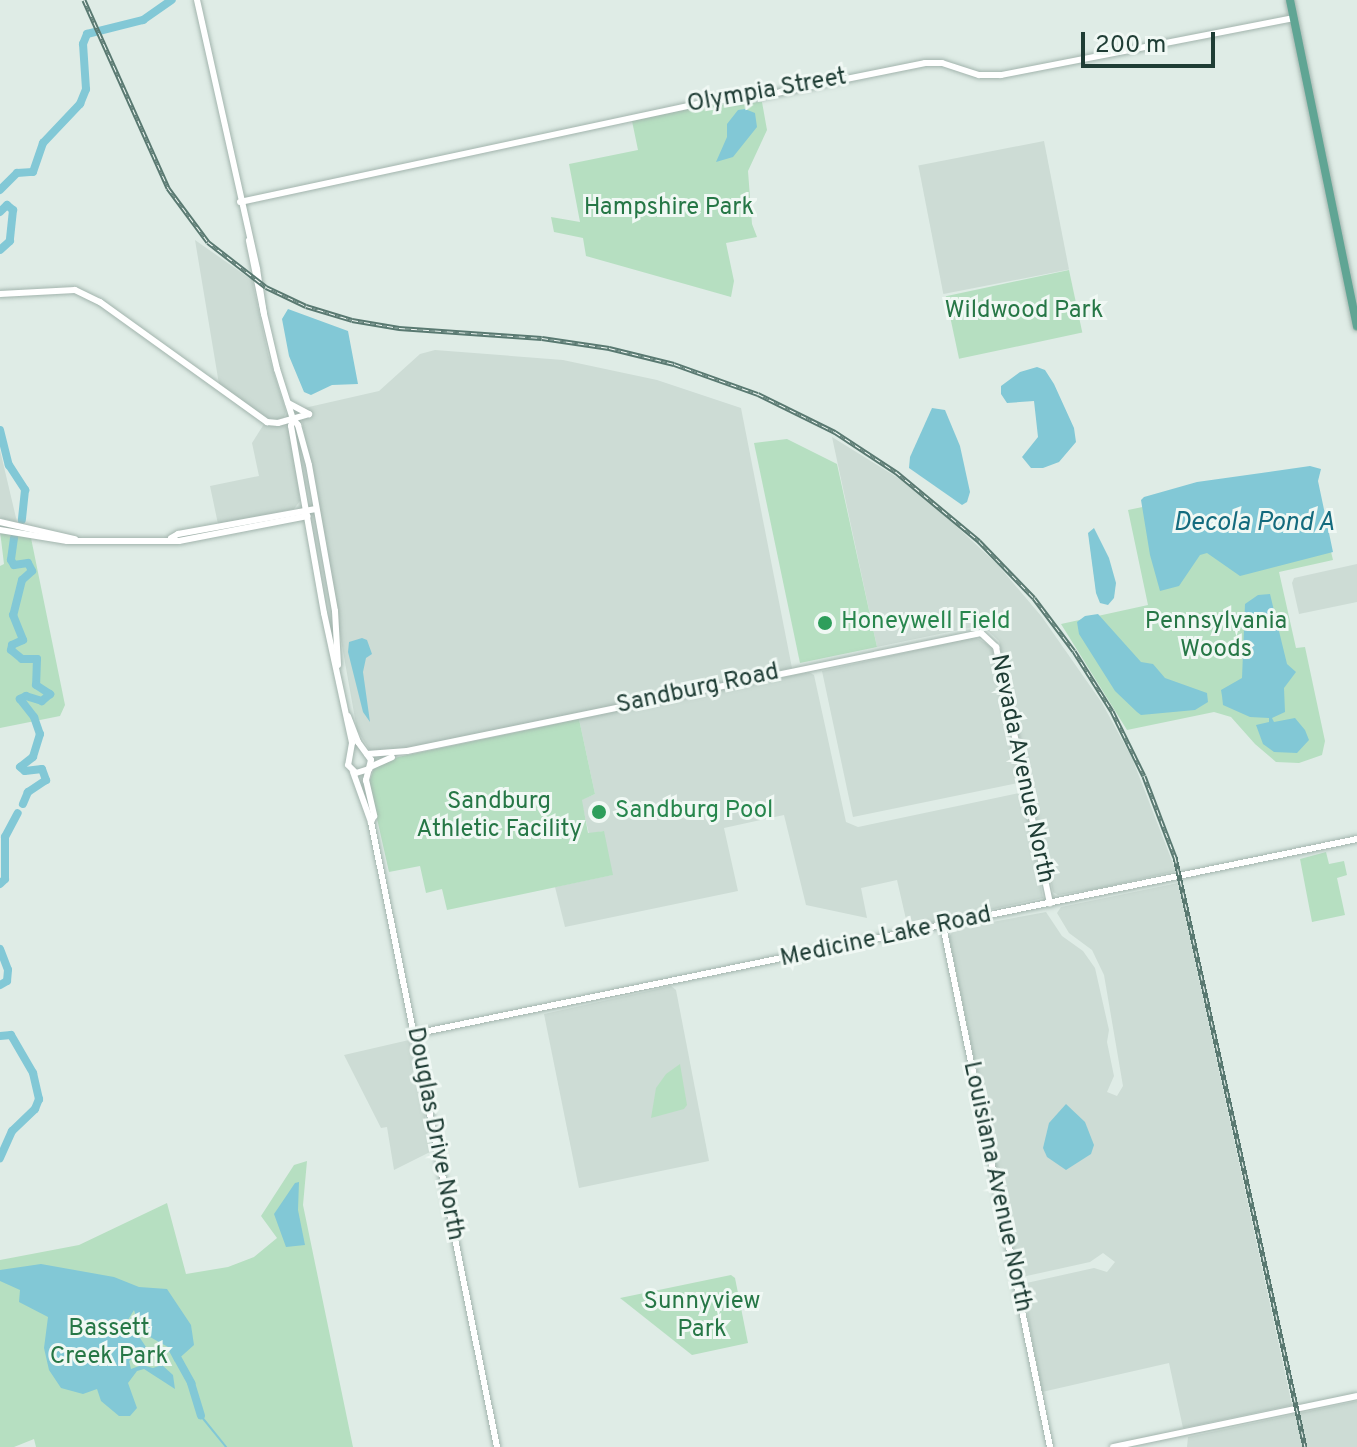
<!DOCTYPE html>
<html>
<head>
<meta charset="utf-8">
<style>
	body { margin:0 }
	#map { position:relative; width:1357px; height:1447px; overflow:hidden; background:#dfece6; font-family:Overpass,sans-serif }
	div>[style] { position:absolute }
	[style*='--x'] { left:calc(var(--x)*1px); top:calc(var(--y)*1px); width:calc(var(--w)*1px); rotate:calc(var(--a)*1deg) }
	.built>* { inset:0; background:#cddcd5; transform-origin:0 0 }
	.green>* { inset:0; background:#b6dfc1; transform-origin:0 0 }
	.water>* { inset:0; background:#82c8d6 }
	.stream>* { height:2px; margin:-1px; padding:0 1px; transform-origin:1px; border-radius:1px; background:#82c8d6 }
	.river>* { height:8px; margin:-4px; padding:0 4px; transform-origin:4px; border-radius:4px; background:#82c8d6 }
	.roads { filter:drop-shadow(0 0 2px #a2b4ad) drop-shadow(0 0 2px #a2b4ad) }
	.minor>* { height:6px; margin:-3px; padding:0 3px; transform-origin:3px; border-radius:3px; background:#fff }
	.major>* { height:8px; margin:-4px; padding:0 4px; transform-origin:4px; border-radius:4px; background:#60a594 }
	.rail>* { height:5px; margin-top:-2.5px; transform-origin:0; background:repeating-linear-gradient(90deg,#f0f8f4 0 6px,#597971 0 12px); box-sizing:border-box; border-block:2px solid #597971 }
	.dots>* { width:22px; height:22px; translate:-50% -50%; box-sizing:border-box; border:4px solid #f0f8f4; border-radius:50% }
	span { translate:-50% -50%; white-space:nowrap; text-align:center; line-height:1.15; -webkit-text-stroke:6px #f0f8f4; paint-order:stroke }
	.street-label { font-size:24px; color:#1f3d35 }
	.park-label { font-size:24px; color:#267746 }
	.leisure-label { font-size:24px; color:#27864d }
	.left { translate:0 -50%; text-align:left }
	.water-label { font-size:26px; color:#146b7e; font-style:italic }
	.scale { position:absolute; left:1081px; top:32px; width:134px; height:36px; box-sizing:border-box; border:4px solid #1f3d35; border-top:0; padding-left:10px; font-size:24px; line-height:28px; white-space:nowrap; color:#1f3d35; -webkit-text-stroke:6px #f0f8f4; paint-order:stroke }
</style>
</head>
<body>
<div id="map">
	<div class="built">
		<i style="left:1044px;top:141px;width:131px;height:128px;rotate:79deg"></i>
		<i style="clip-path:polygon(195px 240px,252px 280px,268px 354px,286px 412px,283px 419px,269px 420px,219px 384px)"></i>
		<i style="clip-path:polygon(435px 350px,563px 360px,657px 380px,741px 408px,792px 668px,414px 747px,371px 752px,357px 730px,300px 409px,379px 391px,420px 354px)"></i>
		<i style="clip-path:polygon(264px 424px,283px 424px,290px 429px,300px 501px,294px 509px,218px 524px,210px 486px,259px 476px,252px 443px)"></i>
		<i style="clip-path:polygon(832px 437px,903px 481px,940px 511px,998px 565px,1042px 617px,1102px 703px,1132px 758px,1176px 871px,1101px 888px,1058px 895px,1053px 892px,999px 641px,986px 629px,973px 627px,877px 647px)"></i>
		<i style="clip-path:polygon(0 450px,17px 522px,0 518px)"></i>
		<i style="clip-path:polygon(1357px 564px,1357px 602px,1299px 614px,1292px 583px,1294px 578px)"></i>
		<i style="clip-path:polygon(975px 637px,992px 647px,1018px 783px,853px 817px,822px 671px)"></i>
		<i style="clip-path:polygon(809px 672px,814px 675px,846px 822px,858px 827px,1019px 793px,1024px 797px,1043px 898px,908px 928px,897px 880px,861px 888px,867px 918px,806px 905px,784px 815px,724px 828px,738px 891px,565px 927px,555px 887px,612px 875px,603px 831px,589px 834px,581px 800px,595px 794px,579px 719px)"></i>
		<i style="clip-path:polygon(1178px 883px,1292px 1405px,1183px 1428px,1169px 1363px,1042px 1392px,1022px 1284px,1094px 1268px,1107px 1272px,1115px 1262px,1103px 1253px,1090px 1262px,1022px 1277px,1019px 1274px,949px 937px,954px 929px,1046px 912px,1062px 936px,1083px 951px,1095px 968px,1109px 1030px,1107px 1042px,1114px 1076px,1107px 1092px,1117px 1096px,1123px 1086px,1104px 975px,1092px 950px,1069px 933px,1057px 913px,1061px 907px)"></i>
		<i style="clip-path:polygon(671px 986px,676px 990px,709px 1161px,579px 1188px,544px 1014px)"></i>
		<i style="clip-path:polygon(409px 1040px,432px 1151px,394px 1170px,387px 1127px,381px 1128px,344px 1055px)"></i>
		<i style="clip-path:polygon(1357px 1401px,1357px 1447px,1187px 1447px,1188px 1437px)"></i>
	</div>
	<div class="green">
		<i style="clip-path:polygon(762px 102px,767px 130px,748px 171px,752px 224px,757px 237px,726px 243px,734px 281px,731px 297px,586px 256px,583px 238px,554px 232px,551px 217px,580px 222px,569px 164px,638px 150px,632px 121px,716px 103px)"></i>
		<i style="left:1069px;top:270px;width:64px;height:126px;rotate:78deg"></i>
		<i style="clip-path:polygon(787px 439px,837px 464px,877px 647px,800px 663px,754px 443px)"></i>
		<i style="clip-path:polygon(1312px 472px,1333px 560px,1279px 572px,1296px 648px,1305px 647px,1325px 741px,1322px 755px,1299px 763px,1276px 762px,1255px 744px,1231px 717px,1214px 712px,1127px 730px,1061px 624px,1148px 605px,1128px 510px)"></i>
		<i style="clip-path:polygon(0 531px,31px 538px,65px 705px,60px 716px,0 728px,0 566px,4px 564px)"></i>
		<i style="clip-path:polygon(579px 719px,595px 794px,582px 800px,588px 833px,604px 831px,613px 875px,447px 910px,442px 889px,426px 893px,420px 866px,389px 872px,369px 783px,374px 768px,398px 757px)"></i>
		<i style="clip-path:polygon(1326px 852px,1329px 864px,1344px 861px,1347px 875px,1337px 878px,1345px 915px,1312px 922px,1300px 859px)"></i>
		<i style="clip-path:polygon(680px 1064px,687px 1105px,684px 1109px,651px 1118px,656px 1088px,666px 1074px)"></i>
		<i style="clip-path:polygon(307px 1161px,303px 1205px,353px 1447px,36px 1447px,34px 1439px,14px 1447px,0 1447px,0 1260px,79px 1245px,167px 1203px,186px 1274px,228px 1267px,254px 1257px,277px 1238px,261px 1216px,294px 1165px)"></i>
		<i style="clip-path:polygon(731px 1275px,735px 1278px,748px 1343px,692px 1355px,620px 1298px)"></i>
	</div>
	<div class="water">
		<i style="clip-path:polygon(745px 109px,755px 113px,757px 127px,733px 157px,716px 162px,727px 137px,727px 124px,738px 110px)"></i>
		<i style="clip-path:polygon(288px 309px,348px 331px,358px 384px,332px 385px,311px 395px,304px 392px,289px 356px,282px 319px)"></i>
		<i style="clip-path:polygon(1037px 367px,1045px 370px,1054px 384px,1074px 428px,1076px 442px,1059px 462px,1043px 468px,1031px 468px,1022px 457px,1038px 437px,1034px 401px,1007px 403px,1001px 394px,1001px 386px,1020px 372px)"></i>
		<i style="clip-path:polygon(932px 408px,945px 410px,960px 446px,970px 492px,967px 502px,962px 505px,909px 468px,910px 457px)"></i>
		<i style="clip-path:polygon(1310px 466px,1321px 469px,1318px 481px,1333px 552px,1240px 576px,1207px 553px,1200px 555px,1179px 586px,1160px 591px,1150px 555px,1141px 500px,1144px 497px,1197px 482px)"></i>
		<i style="clip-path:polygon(1094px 528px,1109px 558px,1116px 583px,1114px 598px,1108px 605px,1100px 603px,1096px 593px,1088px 533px)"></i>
		<i style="clip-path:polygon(1270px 594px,1287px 664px,1296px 672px,1284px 688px,1285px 712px,1272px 718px,1274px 722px,1295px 718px,1305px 730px,1309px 740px,1297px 753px,1274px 752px,1263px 744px,1256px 725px,1269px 722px,1269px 718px,1250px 717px,1223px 705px,1222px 696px,1221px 690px,1242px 678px,1245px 604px,1258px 595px)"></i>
		<i style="clip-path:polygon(1098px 614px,1141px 662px,1153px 664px,1165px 678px,1207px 693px,1208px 702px,1195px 710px,1141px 715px,1137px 712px,1115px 691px,1079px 634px,1077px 622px,1085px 616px)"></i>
		<i style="clip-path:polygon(362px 638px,367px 640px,372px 654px,366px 658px,363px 672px,370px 722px,363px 712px,348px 652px,349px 642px)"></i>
		<i style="clip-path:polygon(1066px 1104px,1085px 1122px,1094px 1145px,1091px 1154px,1066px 1170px,1047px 1157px,1043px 1148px,1049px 1123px)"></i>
		<i style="clip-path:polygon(299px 1182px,298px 1210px,305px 1245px,286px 1247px,274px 1214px,295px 1183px)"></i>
		<i style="clip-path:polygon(41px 1264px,114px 1277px,139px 1287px,167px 1289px,191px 1325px,194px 1345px,175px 1362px,168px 1347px,141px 1332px,134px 1310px,128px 1320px,146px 1347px,129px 1361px,131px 1369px,142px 1365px,153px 1368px,162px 1365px,173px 1375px,175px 1389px,144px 1369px,137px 1371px,128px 1383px,137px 1408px,130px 1416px,119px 1416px,101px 1401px,97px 1389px,83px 1394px,61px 1388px,49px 1370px,44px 1348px,48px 1317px,19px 1302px,20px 1290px,0 1281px,0 1270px)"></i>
	</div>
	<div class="stream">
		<i style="--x:201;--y:1416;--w:40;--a:51"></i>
	</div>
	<div class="river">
		<i style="--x:0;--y:190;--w:24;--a:-45"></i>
		<i style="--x:17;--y:173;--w:16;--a:-4"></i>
		<i style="--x:33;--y:172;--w:31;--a:-71"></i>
		<i style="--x:43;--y:143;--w:54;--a:-46.5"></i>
		<i style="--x:80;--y:104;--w:16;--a:-68"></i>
		<i style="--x:86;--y:89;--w:45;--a:-93.8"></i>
		<i style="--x:83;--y:44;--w:11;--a:-68"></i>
		<i style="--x:87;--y:34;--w:58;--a:-14"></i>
		<i style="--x:143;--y:20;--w:35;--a:-35"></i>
		<i style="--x:0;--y:212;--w:10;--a:-45"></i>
		<i style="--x:7;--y:205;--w:8;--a:40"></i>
		<i style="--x:13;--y:210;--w:31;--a:96"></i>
		<i style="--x:10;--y:241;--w:13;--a:138"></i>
		<i style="--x:0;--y:430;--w:36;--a:76"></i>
		<i style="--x:9;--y:465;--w:30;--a:57"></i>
		<i style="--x:25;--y:490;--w:30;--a:96"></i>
		<i style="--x:14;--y:538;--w:22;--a:98"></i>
		<i style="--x:11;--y:560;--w:6;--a:59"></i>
		<i style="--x:14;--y:565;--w:14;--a:-8"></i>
		<i style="--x:28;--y:563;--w:9;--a:63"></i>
		<i style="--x:32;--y:571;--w:13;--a:138"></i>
		<i style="--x:22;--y:580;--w:36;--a:104"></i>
		<i style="--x:13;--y:615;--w:27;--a:68"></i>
		<i style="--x:23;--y:640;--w:12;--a:156"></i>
		<i style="--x:12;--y:645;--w:5;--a:101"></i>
		<i style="--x:11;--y:650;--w:14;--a:39"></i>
		<i style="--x:22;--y:659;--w:15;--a:0"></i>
		<i style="--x:37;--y:659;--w:26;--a:92"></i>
		<i style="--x:36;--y:685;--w:17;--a:33"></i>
		<i style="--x:50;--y:694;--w:11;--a:139"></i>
		<i style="--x:42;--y:701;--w:17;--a:-163"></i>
		<i style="--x:26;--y:696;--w:7;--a:153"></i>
		<i style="--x:20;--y:699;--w:23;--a:52"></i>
		<i style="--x:34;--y:717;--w:18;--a:71"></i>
		<i style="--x:40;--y:734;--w:24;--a:107"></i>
		<i style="--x:33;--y:757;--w:16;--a:142"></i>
		<i style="--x:20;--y:767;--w:6;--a:39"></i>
		<i style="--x:25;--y:771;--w:17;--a:-7"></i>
		<i style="--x:42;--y:769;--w:12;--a:70"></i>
		<i style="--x:46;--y:780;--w:22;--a:146"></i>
		<i style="--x:28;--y:792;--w:13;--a:113"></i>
		<i style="--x:0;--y:884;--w:7;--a:-45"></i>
		<i style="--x:5;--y:879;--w:42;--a:-90"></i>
		<i style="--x:5;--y:837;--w:27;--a:-62"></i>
		<i style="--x:0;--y:949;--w:22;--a:69"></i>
		<i style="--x:8;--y:970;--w:11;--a:95"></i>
		<i style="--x:7;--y:981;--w:8;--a:150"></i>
		<i style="--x:0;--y:1036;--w:11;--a:-5"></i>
		<i style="--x:11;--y:1035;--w:44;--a:59.9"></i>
		<i style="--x:33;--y:1073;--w:27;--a:77"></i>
		<i style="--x:39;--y:1099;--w:11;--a:112"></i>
		<i style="--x:35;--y:1109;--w:32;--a:136"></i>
		<i style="--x:12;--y:1131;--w:30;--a:114"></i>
		<i style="--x:173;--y:1350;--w:38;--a:61"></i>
		<i style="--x:191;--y:1383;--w:34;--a:73"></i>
	</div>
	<div class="roads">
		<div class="minor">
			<i style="--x:197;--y:0;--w:276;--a:77.4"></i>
			<i style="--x:257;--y:269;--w:46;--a:81.2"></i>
			<i style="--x:264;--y:314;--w:75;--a:-101.6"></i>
			<i style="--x:240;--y:202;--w:486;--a:-12.1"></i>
			<i style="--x:715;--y:100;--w:32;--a:-2"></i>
			<i style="--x:747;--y:99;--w:182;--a:-11.4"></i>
			<i style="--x:925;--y:63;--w:17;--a:0"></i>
			<i style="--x:942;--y:63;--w:39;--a:18"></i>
			<i style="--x:979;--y:75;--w:22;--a:0"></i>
			<i style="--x:1001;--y:75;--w:298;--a:-11"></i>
			<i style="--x:0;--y:294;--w:75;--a:-3.1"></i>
			<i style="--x:75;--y:290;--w:28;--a:26"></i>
			<i style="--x:100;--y:302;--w:206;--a:35.7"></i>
			<i style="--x:267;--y:422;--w:11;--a:5"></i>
			<i style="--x:278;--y:423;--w:32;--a:-16"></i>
			<i style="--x:264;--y:314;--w:57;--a:76.7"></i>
			<i style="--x:277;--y:369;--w:52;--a:72.3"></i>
			<i style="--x:293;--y:419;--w:8;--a:50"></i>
			<i style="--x:298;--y:425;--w:41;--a:74.6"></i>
			<i style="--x:309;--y:465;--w:148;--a:79.9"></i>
			<i style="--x:335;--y:611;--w:54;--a:86.8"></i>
			<i style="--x:288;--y:403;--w:24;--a:28"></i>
			<i style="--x:293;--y:419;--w:7;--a:106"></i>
			<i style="--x:291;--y:426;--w:190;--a:80"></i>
			<i style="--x:324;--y:613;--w:133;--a:77.8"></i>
			<i style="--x:352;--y:743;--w:22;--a:100"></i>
			<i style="--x:348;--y:765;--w:11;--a:45"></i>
			<i style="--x:356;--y:773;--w:14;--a:-17"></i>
			<i style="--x:0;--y:522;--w:77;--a:12.8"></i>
			<i style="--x:0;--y:530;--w:68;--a:9.3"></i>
			<i style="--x:67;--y:541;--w:112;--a:0"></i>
			<i style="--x:179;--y:541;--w:131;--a:-11"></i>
			<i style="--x:171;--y:538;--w:8;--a:-30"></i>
			<i style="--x:178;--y:534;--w:140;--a:-10.3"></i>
			<i style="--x:348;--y:716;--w:28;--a:69"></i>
			<i style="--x:358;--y:742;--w:22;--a:54"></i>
			<i style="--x:371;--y:760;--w:21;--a:104"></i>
			<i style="--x:366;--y:780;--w:37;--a:77"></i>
			<i style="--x:374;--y:816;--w:7;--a:117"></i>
			<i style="--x:367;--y:754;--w:40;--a:-4.3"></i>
			<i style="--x:407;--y:751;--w:586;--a:-11.62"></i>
			<i style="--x:981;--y:633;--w:21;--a:43"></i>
			<i style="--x:996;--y:647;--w:262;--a:78.1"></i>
			<i style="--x:370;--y:767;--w:24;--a:-24"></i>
			<i style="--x:353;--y:772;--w:53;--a:70.2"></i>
			<i style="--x:371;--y:822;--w:638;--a:78.6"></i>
			<i style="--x:943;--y:926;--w:532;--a:78.39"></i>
			<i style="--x:414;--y:1034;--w:963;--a:-11.68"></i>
			<i style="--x:1113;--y:1447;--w:249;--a:-11.8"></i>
		</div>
		<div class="major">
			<i style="--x:1290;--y:0;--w:333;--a:78.4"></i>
		</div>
	</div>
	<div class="rail">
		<i style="--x:84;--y:0;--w:206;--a:65.9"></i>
		<i style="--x:168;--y:188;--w:67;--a:53.5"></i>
		<i style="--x:208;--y:242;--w:73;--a:37.8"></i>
		<i style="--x:266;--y:287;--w:44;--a:25.4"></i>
		<i style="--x:306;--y:306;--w:48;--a:16.9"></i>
		<i style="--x:352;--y:320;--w:48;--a:9.7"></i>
		<i style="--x:399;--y:328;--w:143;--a:4"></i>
		<i style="--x:542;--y:338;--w:68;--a:8.5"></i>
		<i style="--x:609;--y:348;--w:67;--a:13.8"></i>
		<i style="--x:674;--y:364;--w:89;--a:19.7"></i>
		<i style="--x:758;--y:394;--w:86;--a:26.3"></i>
		<i style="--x:835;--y:432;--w:73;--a:33.3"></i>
		<i style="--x:896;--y:472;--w:108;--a:39.7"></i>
		<i style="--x:979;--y:541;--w:79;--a:46"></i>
		<i style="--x:1034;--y:598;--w:66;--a:53"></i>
		<i style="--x:1074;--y:651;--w:71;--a:57.7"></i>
		<i style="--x:1112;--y:711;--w:72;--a:63.8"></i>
		<i style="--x:1144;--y:776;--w:87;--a:69.1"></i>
		<i style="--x:1175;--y:857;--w:604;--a:77.57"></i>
	</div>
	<div class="dots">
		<i style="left:825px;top:623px;background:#2e9e5b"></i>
		<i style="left:599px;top:812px;background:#2e9e5b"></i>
	</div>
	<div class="street-label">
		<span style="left:767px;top:92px;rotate:-10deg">Olympia Street</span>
		<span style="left:698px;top:690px;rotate:-12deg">Sandburg Road</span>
		<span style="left:1021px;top:769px;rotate:78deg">Nevada Avenue North</span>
		<span style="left:886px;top:938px;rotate:-12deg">Medicine Lake Road</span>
		<span style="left:434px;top:1134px;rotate:79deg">Douglas Drive North</span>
		<span style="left:996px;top:1187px;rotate:78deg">Louisiana Avenue North</span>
	</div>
	<div class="park-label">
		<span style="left:669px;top:209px">Hampshire Park</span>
		<span style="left:1024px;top:312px">Wildwood Park</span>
		<span style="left:1216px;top:637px">Pennsylvania<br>Woods</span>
		<span style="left:499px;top:817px">Sandburg<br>Athletic Facility</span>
		<span style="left:702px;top:1317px">Sunnyview<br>Park</span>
		<span style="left:109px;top:1344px">Bassett<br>Creek Park</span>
	</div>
	<div class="leisure-label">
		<span class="left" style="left:841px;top:623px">Honeywell Field</span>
		<span class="left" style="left:615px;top:812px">Sandburg Pool</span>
	</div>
	<div class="water-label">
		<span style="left:1254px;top:524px">Decola Pond A</span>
	</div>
	<div class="scale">200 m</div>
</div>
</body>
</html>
